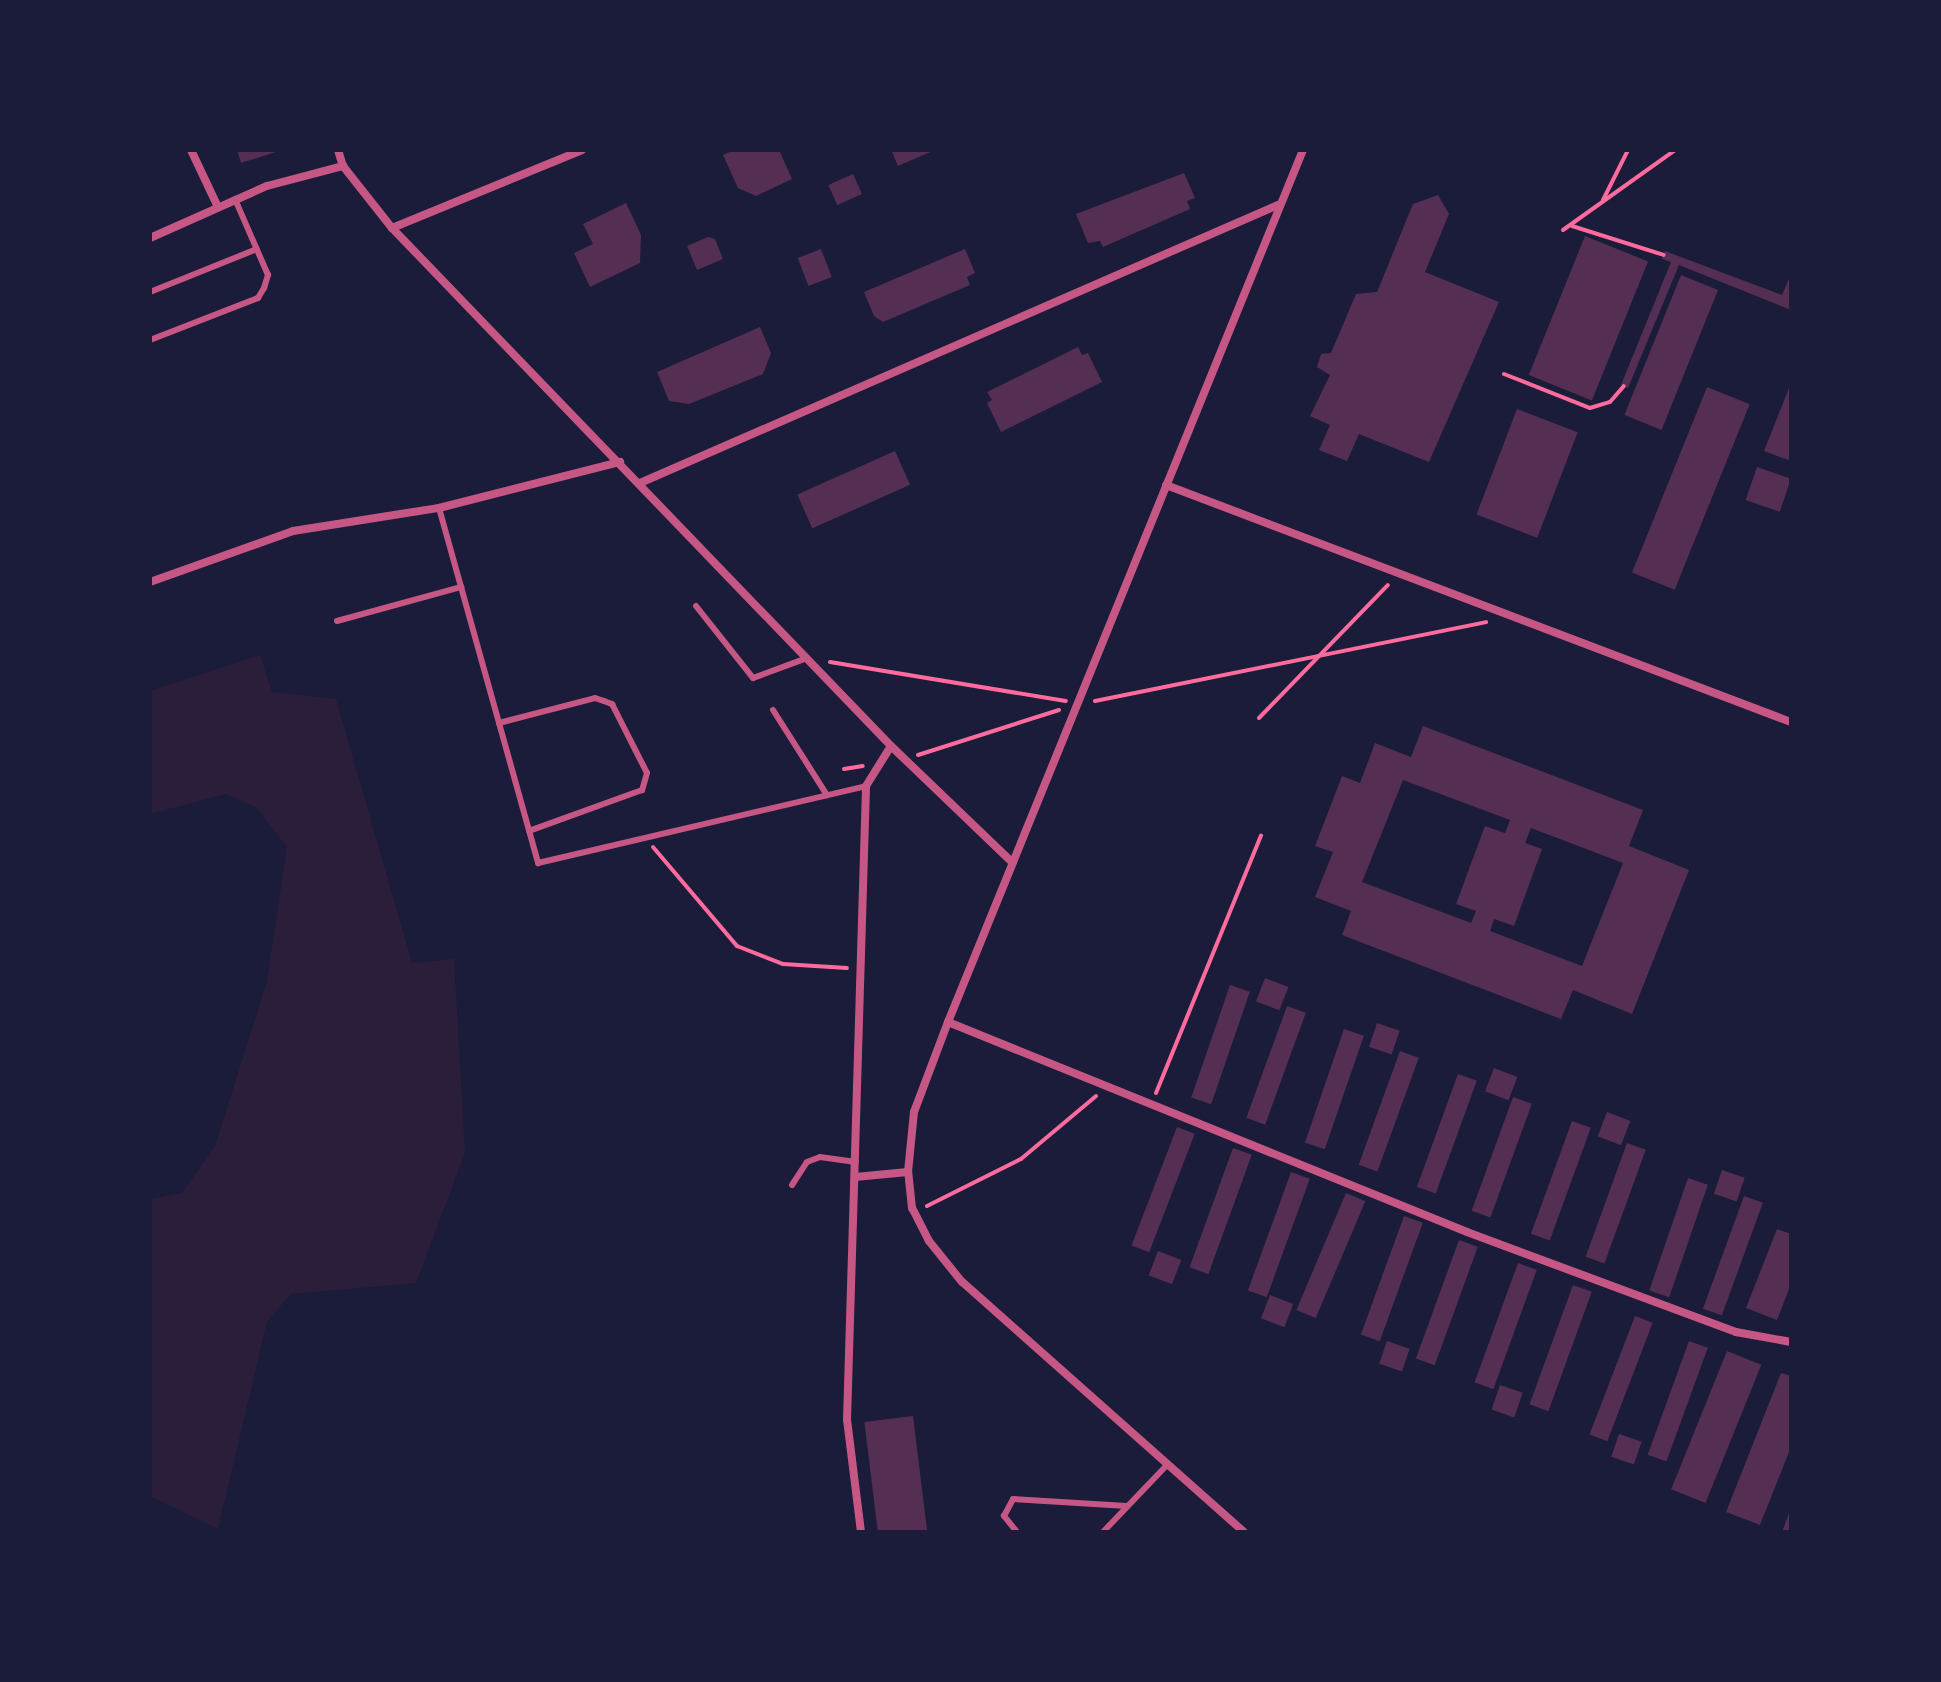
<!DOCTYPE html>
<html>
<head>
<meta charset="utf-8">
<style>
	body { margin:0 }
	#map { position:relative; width:1941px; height:1682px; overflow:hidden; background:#1b1b3a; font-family:"Space Grotesk",sans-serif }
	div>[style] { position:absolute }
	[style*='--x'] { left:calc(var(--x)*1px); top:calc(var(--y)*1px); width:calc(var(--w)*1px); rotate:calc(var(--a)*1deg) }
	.green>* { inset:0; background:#2a1e3b }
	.building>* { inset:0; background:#542f53; transform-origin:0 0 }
	.path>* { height:4px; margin:-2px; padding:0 2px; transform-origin:2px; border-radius:2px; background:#ff6b9d }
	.service>* { height:6px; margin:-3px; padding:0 3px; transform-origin:3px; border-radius:3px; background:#c65784 }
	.minor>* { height:8px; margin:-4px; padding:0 4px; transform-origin:4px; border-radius:4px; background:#c65784 }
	span { translate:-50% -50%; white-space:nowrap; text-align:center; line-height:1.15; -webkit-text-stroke:8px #1b1b3a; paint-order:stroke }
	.frame { position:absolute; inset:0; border:152px solid #1b1b3a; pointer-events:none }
</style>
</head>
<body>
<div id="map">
	<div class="green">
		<i style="clip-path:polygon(260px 655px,272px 692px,336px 699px,412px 963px,454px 959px,465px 1153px,416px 1283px,291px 1294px,267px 1322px,218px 1529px,150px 1496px,150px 1199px,182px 1193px,215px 1146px,267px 981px,287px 847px,256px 807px,225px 794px,150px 814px,150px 691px)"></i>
	</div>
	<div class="building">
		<i style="clip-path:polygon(237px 150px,279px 150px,279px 151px,241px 163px)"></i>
		<i style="clip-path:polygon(734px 150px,779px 150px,792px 179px,756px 196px,738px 188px,723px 155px)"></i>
		<i style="clip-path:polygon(891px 150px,935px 150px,898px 166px)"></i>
		<i style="clip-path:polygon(1184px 173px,1195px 198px,1187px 201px,1190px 209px,1103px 247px,1100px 241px,1088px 243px,1076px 214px)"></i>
		<i style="left:853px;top:174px;width:22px;height:27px;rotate:66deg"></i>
		<i style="clip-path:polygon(1438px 195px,1449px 214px,1425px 272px,1499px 302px,1429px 462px,1359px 434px,1347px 461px,1319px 450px,1330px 425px,1310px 416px,1330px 375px,1317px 367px,1321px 354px,1331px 353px,1356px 294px,1377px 292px,1413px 204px)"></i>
		<i style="clip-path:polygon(626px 203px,641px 235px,640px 263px,590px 287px,574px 253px,593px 244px,583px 224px)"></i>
		<i style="left:1585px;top:236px;width:68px;height:150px;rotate:22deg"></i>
		<i style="clip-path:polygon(708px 237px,715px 239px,723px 259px,697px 270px,687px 246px)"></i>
		<i style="left:821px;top:249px;width:30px;height:25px;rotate:69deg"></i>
		<i style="clip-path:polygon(965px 249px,975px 273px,967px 277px,970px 285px,883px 322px,874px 316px,864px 292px)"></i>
		<i style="clip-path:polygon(1665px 251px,1782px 295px,1791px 274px,1791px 310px,1679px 265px,1628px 388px,1621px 385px,1671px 262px,1662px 259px)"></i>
		<i style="left:1681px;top:275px;width:40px;height:151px;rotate:22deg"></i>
		<i style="clip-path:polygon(760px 327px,771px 353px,763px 374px,689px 404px,669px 401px,657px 372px)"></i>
		<i style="clip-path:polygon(1078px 347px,1082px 355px,1088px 353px,1102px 382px,1001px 432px,987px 403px,992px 400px,987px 392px)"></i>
		<i style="clip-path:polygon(1791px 383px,1791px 461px,1764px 451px)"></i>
		<i style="left:1707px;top:387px;width:46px;height:200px;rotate:22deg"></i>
		<i style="left:1517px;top:409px;width:65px;height:113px;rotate:21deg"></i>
		<i style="left:895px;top:451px;width:37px;height:107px;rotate:66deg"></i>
		<i style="left:1757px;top:467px;width:36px;height:35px;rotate:19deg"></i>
		<i style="clip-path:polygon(evenodd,1423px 726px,1643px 810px,1629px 846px,1689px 870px,1632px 1014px,1573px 990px,1561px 1019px,1342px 935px,1351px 911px,1315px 897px,1333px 852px,1315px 846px,1329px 810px,1342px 776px,1360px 783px,1375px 743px,1411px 757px,1423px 726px,1403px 780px,1510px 820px,1505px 833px,1485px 826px,1456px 904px,1476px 911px,1471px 923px,1362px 882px,1403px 780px,1423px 726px,1531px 828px,1623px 863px,1582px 966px,1490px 931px,1494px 919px,1514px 926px,1542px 849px,1525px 843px,1531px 828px)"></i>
		<i style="left:1265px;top:978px;width:25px;height:25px;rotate:21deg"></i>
		<i style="left:1230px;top:985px;width:21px;height:119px;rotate:19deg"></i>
		<i style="left:1287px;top:1006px;width:20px;height:119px;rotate:20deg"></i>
		<i style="left:1377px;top:1023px;width:24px;height:25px;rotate:19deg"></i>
		<i style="left:1344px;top:1029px;width:21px;height:120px;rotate:19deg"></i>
		<i style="left:1400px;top:1051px;width:20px;height:121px;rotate:20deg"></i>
		<i style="left:1494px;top:1068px;width:25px;height:25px;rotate:21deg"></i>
		<i style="left:1458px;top:1074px;width:20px;height:120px;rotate:20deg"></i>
		<i style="left:1513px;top:1097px;width:20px;height:121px;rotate:20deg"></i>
		<i style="left:1607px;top:1112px;width:25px;height:26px;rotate:21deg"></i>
		<i style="left:1572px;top:1121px;width:20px;height:120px;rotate:20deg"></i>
		<i style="left:1177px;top:1127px;width:19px;height:127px;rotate:21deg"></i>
		<i style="left:1627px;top:1143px;width:20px;height:121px;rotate:20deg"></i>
		<i style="left:1233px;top:1148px;width:20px;height:127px;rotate:20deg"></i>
		<i style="left:1722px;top:1170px;width:24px;height:25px;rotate:19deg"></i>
		<i style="left:1291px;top:1172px;width:20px;height:126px;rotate:20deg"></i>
		<i style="left:1688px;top:1178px;width:21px;height:119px;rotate:19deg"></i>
		<i style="left:1346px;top:1193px;width:21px;height:127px;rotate:23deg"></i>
		<i style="left:1744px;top:1196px;width:20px;height:120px;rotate:20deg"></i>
		<i style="left:1404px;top:1216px;width:20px;height:126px;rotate:20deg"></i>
		<i style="clip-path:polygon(1777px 1229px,1791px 1234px,1791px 1284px,1777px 1320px,1746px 1308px)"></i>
		<i style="left:1459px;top:1240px;width:20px;height:126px;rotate:20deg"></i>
		<i style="left:1158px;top:1251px;width:25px;height:26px;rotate:21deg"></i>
		<i style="left:1518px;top:1263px;width:20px;height:127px;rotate:20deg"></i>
		<i style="left:1573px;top:1285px;width:20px;height:127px;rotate:20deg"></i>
		<i style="left:1270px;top:1295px;width:25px;height:25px;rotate:21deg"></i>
		<i style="left:1635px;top:1316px;width:19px;height:127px;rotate:21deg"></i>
		<i style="left:1387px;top:1341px;width:24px;height:24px;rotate:19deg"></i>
		<i style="left:1689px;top:1341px;width:20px;height:121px;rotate:20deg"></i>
		<i style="left:1727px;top:1351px;width:37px;height:149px;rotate:22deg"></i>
		<i style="clip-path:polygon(1781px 1373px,1791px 1376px,1791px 1447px,1760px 1525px,1726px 1512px)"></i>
		<i style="left:1500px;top:1385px;width:24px;height:26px;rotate:19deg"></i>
		<i style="left:913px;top:1416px;width:117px;height:49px;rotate:83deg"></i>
		<i style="left:1619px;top:1434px;width:24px;height:24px;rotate:19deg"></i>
		<i style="clip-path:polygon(1791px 1508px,1791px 1532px,1782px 1532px)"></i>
	</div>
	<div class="path">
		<i style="--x:1603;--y:200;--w:56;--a:-63.4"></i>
		<i style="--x:1572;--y:226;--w:96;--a:17.5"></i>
		<i style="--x:1563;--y:230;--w:138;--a:-35.5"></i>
		<i style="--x:1504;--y:374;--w:92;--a:21.6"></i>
		<i style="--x:1590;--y:408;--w:21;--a:-17"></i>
		<i style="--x:1610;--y:402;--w:21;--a:-49"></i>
		<i style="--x:830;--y:662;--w:239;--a:9.4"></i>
		<i style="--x:1095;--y:701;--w:399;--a:-11.4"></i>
		<i style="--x:1259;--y:718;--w:185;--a:-45.9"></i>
		<i style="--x:918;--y:755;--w:148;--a:-17.7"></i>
		<i style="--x:844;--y:769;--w:19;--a:-9"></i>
		<i style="--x:653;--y:847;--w:130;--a:49.7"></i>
		<i style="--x:737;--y:946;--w:49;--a:21.4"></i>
		<i style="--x:783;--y:964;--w:64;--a:3.6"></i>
		<i style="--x:1156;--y:1093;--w:278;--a:-67.8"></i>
		<i style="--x:927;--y:1206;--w:105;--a:-26.6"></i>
		<i style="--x:1021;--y:1159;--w:98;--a:-40"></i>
	</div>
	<div class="service">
		<i style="--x:150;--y:292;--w:115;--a:-21.9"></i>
		<i style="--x:150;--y:340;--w:116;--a:-21.3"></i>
		<i style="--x:258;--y:298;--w:12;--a:-59"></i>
		<i style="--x:264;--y:288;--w:14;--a:-73"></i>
		<i style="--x:268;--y:275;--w:83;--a:-113.5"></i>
		<i style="--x:439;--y:508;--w:369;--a:74.4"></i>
		<i style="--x:538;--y:863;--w:337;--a:-13.2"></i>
		<i style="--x:696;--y:606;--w:92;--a:51.6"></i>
		<i style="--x:753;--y:678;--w:58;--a:-20.3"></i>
		<i style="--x:337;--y:621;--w:129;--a:-15.3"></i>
		<i style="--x:773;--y:710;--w:101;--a:57.6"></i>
		<i style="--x:499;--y:723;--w:99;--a:-14.6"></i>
		<i style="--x:595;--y:698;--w:9;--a:18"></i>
		<i style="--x:604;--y:701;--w:9;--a:21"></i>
		<i style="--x:612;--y:704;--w:77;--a:63.1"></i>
		<i style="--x:647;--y:773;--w:18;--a:106"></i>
		<i style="--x:642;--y:790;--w:120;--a:160.1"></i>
		<i style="--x:792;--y:1185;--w:27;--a:-57"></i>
		<i style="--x:807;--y:1162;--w:14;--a:-21"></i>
		<i style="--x:820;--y:1157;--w:36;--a:8"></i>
		<i style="--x:1017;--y:1532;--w:21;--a:-129"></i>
		<i style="--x:1004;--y:1516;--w:19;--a:-62"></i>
		<i style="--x:1013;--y:1499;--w:114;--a:3.5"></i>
		<i style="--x:1103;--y:1532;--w:94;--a:-46.3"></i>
	</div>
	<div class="minor">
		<i style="--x:191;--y:150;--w:63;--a:64.7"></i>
		<i style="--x:338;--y:150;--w:17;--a:73"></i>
		<i style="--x:343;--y:166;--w:79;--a:51.7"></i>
		<i style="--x:392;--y:228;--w:719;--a:46.07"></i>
		<i style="--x:891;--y:746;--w:168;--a:43.8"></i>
		<i style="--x:392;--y:228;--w:205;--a:-22.3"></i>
		<i style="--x:150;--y:238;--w:128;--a:-24"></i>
		<i style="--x:267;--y:186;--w:79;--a:-14.7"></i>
		<i style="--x:640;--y:483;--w:698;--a:-23.55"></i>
		<i style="--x:1166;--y:485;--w:668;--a:20.77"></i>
		<i style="--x:150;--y:582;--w:152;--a:-19.6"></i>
		<i style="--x:293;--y:531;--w:148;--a:-9"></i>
		<i style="--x:439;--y:508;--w:187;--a:-14.3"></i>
		<i style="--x:948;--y:1022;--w:560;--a:22.03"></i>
		<i style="--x:1467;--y:1232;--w:287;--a:20.4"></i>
		<i style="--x:1736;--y:1332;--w:56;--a:10.3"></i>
		<i style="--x:855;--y:1177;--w:53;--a:-5.4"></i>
		<i style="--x:861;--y:1532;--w:113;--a:-97.1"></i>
		<i style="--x:847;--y:1420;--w:634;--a:-88.28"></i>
		<i style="--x:866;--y:786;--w:47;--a:-58"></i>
		<i style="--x:1244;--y:1532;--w:377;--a:-138.4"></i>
		<i style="--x:962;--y:1282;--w:53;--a:-128.8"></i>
		<i style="--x:929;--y:1241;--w:37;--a:-117"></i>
		<i style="--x:912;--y:1208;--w:36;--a:-96"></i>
		<i style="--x:908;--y:1172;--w:60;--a:-84.3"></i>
		<i style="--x:914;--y:1112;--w:96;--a:-69.3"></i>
		<i style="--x:948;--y:1022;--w:941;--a:-67.85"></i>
	</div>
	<div class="frame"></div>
</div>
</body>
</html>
